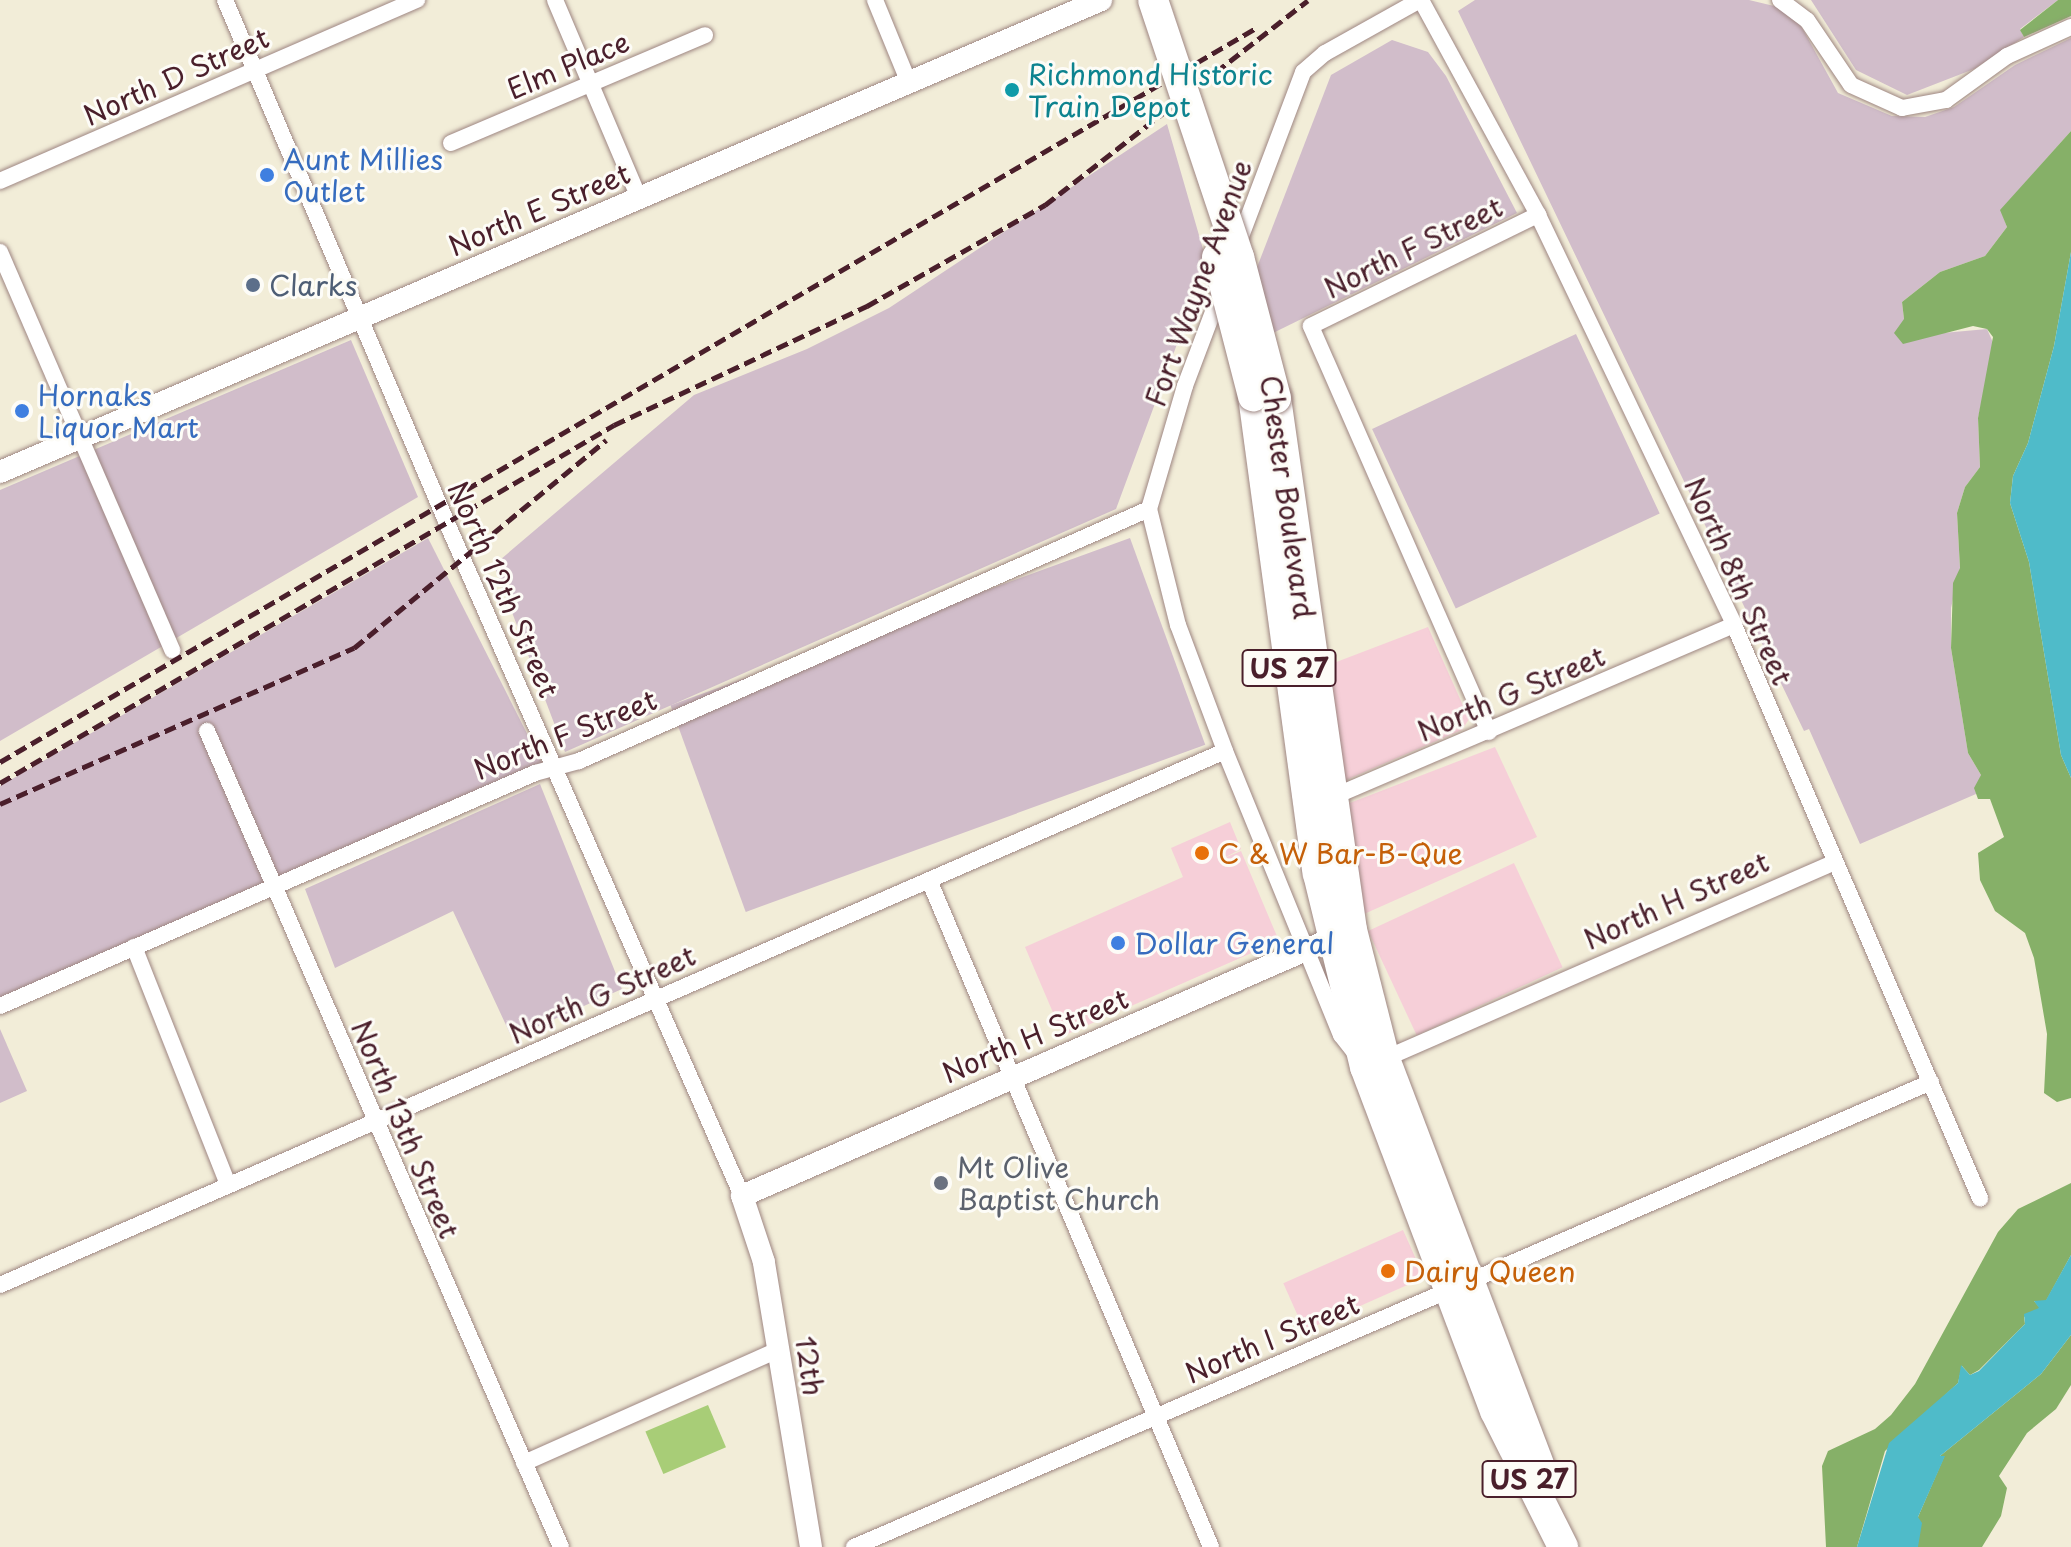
<!DOCTYPE html>
<html>
<head>
<meta charset="utf-8">
<style>
	body { margin:0 }
	#map { position:relative; width:2071px; height:1547px; overflow:hidden; background:#f2edd8; font-family:"Playpen Sans",sans-serif }
	div>[style] { position:absolute }
	[style*='--x'] { left:calc(var(--x)*1px); top:calc(var(--y)*1px); width:calc(var(--w)*1px); rotate:calc(var(--a)*1deg) }
	.built>* { inset:0; background:#f6cfd8; transform-origin:0 0 }
	.industrial>* { inset:0; background:#d1bdca; transform-origin:0 0 }
	.green>* { inset:0; background:#a8cd77; transform-origin:0 0 }
	.forest>* { inset:0; background:#86b068 }
	.water>* { inset:0; background:#4fbbc9 }
	.roads { filter:drop-shadow(0 0 2px #9e8682) drop-shadow(0 0 2px #9e8682) }
	.street>* { height:16px; margin:-8px; padding:0 8px; transform-origin:8px; border-radius:8px; background:#fff }
	.secondary>* { height:22px; margin:-11px; padding:0 11px; transform-origin:11px; border-radius:11px; background:#fff }
	.highway>* { height:30px; margin:-15px; padding:0 15px; transform-origin:15px; border-radius:15px; background:#fff }
	.rail>* { height:5px; margin-top:-2.5px; transform-origin:0; background:repeating-linear-gradient(90deg,#4a1f2b 0 12px,transparent 0 18px) }
	.bridges { filter:drop-shadow(0 0 2px #9e8682) drop-shadow(0 0 2px #9e8682) }
	.highway-bridge>* { height:30px; margin:-15px; padding:0 15px; transform-origin:15px; border-radius:15px; background:#fff }
	.dots>* { width:22px; height:22px; translate:-50% -50%; box-sizing:border-box; border:4px solid #fdfcf7; border-radius:50% }
	span { translate:-50% -50%; white-space:nowrap; text-align:center; line-height:1.15; -webkit-text-stroke:6px #fdfcf7; paint-order:stroke }
	.shield-label span { padding:2px 6px; background:#fdfcf7; border:2px solid; border-radius:6px; -webkit-text-stroke-width:0 }
	.shield-label { font-size:26px; color:#4a1f2b; font-weight:700 }
	.street-label { font-size:28px; color:#4a1f2b }
	.culture-label { font-size:28px; color:#0d838f }
	.left { translate:0 -50%; text-align:left }
	.shop-label { font-size:28px; color:#366cbe }
	.service-label { font-size:28px; color:#4e5e75 }
	.food-label { font-size:28px; color:#c56008 }
	.worship-label { font-size:28px; color:#5b616d }
</style>
</head>
<body>
<div id="map">
	<div class="built">
		<i style="clip-path:polygon(1428px 627px,1469px 719px,1462px 730px,1346px 780px,1337px 778px,1318px 669px)"></i>
		<i style="clip-path:polygon(1495px 747px,1537px 837px,1364px 914px,1342px 806px)"></i>
		<i style="clip-path:polygon(1230px 822px,1241px 849px,1222px 859px,1241px 851px,1279px 941px,1063px 1036px,1025px 947px,1183px 877px,1171px 848px)"></i>
		<i style="left:1514px;top:863px;width:115px;height:161px;rotate:65deg"></i>
		<i style="left:1403px;top:1230px;width:52px;height:131px;rotate:66deg"></i>
	</div>
	<div class="industrial">
		<i style="clip-path:polygon(1475px 0,1749px 0,1774px 6px,1795px 15px,1838px 93px,1892px 116px,1925px 117px,1954px 107px,2015px 65px,2071px 38px,2071px 131px,2001px 210px,2007px 227px,1985px 256px,1940px 272px,1902px 302px,1904px 319px,1943px 333px,1987px 329px,1995px 347px,1978px 418px,1980px 467px,1965px 487px,1957px 513px,1960px 568px,1951px 608px,1951px 648px,1968px 753px,1981px 775px,1976px 794px,1860px 844px,1809px 729px,1804px 731px,1458px 11px)"></i>
		<i style="clip-path:polygon(1811px 0,2058px 0,2020px 29px,2024px 37px,1974px 69px,1907px 95px,1856px 70px)"></i>
		<i style="clip-path:polygon(1392px 40px,1428px 52px,1446px 76px,1517px 213px,1273px 333px,1256px 270px,1331px 75px)"></i>
		<i style="clip-path:polygon(1167px 124px,1207px 263px,1116px 509px,565px 752px,494px 565px,694px 395px,807px 349px,889px 308px)"></i>
		<i style="left:1576px;top:334px;width:198px;height:225px;rotate:65deg"></i>
		<i style="clip-path:polygon(351px 340px,418px 497px,0 741px,0 490px)"></i>
		<i style="clip-path:polygon(428px 538px,542px 763px,0 1004px,0 786px)"></i>
		<i style="left:1130px;top:538px;width:220px;height:489px;rotate:70deg"></i>
		<i style="clip-path:polygon(540px 784px,622px 989px,512px 1038px,453px 911px,335px 968px,305px 889px)"></i>
		<i style="clip-path:polygon(0 1029px,27px 1091px,0 1103px)"></i>
	</div>
	<div class="green">
		<i style="left:708px;top:1405px;width:46px;height:68px;rotate:67deg"></i>
	</div>
	<div class="forest">
		<i style="clip-path:polygon(2058px 0,2071px 0,2071px 16px,2024px 37px,2020px 30px)"></i>
		<i style="clip-path:polygon(2071px 131px,2071px 252px,2054px 346px,2028px 443px,2013px 476px,2010px 503px,2029px 562px,2061px 755px,2071px 778px,2071px 1098px,2057px 1102px,2044px 1093px,2047px 1034px,2034px 958px,2025px 933px,1995px 911px,1980px 880px,1978px 853px,2004px 837px,1990px 799px,1978px 799px,1974px 788px,1981px 775px,1968px 753px,1951px 648px,1953px 583px,1960px 568px,1957px 513px,1965px 487px,1980px 467px,1978px 418px,1993px 337px,1987px 329px,1973px 326px,1903px 344px,1894px 333px,1904px 319px,1902px 302px,1940px 272px,1985px 256px,2007px 227px,2000px 210px)"></i>
		<i style="clip-path:polygon(2071px 1183px,2071px 1255px,2046px 1301px,2034px 1301px,2040px 1308px,2024px 1317px,2025px 1324px,1979px 1370px,1970px 1375px,1962px 1366px,1958px 1383px,1885px 1451px,1857px 1547px,1826px 1547px,1822px 1466px,1828px 1451px,1875px 1429px,1891px 1415px,1915px 1384px,1998px 1232px,2018px 1209px)"></i>
		<i style="clip-path:polygon(2071px 1335px,2071px 1385px,2056px 1409px,2027px 1433px,1999px 1476px,2007px 1488px,2001px 1516px,1982px 1547px,1918px 1547px,1918px 1517px,1944px 1457px,1940px 1456px,2041px 1374px)"></i>
	</div>
	<div class="water">
		<i style="clip-path:polygon(2071px 252px,2071px 778px,2061px 755px,2029px 562px,2010px 503px,2013px 476px,2028px 443px,2054px 346px)"></i>
		<i style="clip-path:polygon(2071px 1255px,2071px 1335px,2041px 1374px,1940px 1456px,1945px 1456px,1918px 1517px,1922px 1523px,1918px 1547px,1857px 1547px,1889px 1443px,1958px 1383px,1961px 1365px,1970px 1375px,1979px 1371px,2017px 1332px,2025px 1324px,2024px 1314px,2039px 1308px,2034px 1301px,2046px 1300px)"></i>
	</div>
	<div class="roads">
		<div class="street">
			<i style="--x:225;--y:0;--w:566;--a:67.01"></i>
			<i style="--x:446;--y:521;--w:737;--a:66.32"></i>
			<i style="--x:555;--y:0;--w:215;--a:67"></i>
			<i style="--x:875;--y:0;--w:90;--a:67.7"></i>
			<i style="--x:1421;--y:0;--w:245;--a:61.4"></i>
			<i style="--x:1538;--y:215;--w:454;--a:64.4"></i>
			<i style="--x:1734;--y:625;--w:624;--a:66.77"></i>
			<i style="--x:1780;--y:0;--w:34;--a:37"></i>
			<i style="--x:1807;--y:20;--w:78;--a:55.9"></i>
			<i style="--x:1851;--y:85;--w:56;--a:24.3"></i>
			<i style="--x:1902;--y:108;--w:45;--a:-10.3"></i>
			<i style="--x:1946;--y:100;--w:75;--a:-35.8"></i>
			<i style="--x:2007;--y:56;--w:70;--a:-24.4"></i>
			<i style="--x:451;--y:143;--w:276;--a:-23"></i>
			<i style="--x:0;--y:181;--w:455;--a:-23.5"></i>
			<i style="--x:1237;--y:247;--w:187;--a:-69.3"></i>
			<i style="--x:1303;--y:72;--w:29;--a:-41"></i>
			<i style="--x:1325;--y:53;--w:109;--a:-29.2"></i>
			<i style="--x:0;--y:252;--w:434;--a:66.6"></i>
			<i style="--x:1222;--y:288;--w:105;--a:110.7"></i>
			<i style="--x:1185;--y:386;--w:128;--a:106.3"></i>
			<i style="--x:1149;--y:509;--w:120;--a:76"></i>
			<i style="--x:1178;--y:625;--w:134;--a:69.5"></i>
			<i style="--x:1225;--y:751;--w:307;--a:67.8"></i>
			<i style="--x:1341;--y:1035;--w:23;--a:52"></i>
			<i style="--x:207;--y:731;--w:889;--a:66.55"></i>
			<i style="--x:1489;--y:732;--w:443;--a:-113.7"></i>
			<i style="--x:1311;--y:326;--w:253;--a:-26.1"></i>
			<i style="--x:1328;--y:799;--w:442;--a:-23.2"></i>
			<i style="--x:929;--y:880;--w:724;--a:67.08"></i>
			<i style="--x:134;--y:947;--w:256;--a:68.4"></i>
			<i style="--x:0;--y:1006;--w:584;--a:-23.53"></i>
			<i style="--x:535;--y:773;--w:46;--a:-15.3"></i>
			<i style="--x:579;--y:761;--w:623;--a:-23.85"></i>
			<i style="--x:1382;--y:1060;--w:494;--a:-23.6"></i>
			<i style="--x:0;--y:1285;--w:1336;--a:-23.55"></i>
			<i style="--x:524;--y:1463;--w:275;--a:-24"></i>
			<i style="--x:854;--y:1547;--w:1173;--a:-23.35"></i>
		</div>
		<div class="secondary">
			<i style="--x:0;--y:472;--w:1198;--a:-23.2"></i>
			<i style="--x:811;--y:1547;--w:289;--a:-99.4"></i>
			<i style="--x:764;--y:1262;--w:70;--a:-108.4"></i>
			<i style="--x:742;--y:1196;--w:660;--a:-23.57"></i>
		</div>
		<div class="highway">
			<i style="--x:1253;--y:396;--w:482;--a:82.3"></i>
			<i style="--x:1318;--y:874;--w:199;--a:76.3"></i>
			<i style="--x:1365;--y:1067;--w:368;--a:69.3"></i>
			<i style="--x:1495;--y:1411;--w:152;--a:63.4"></i>
			<i style="--x:1276;--y:398;--w:537;--a:81.87"></i>
			<i style="--x:1352;--y:930;--w:133;--a:75.7"></i>
			<i style="--x:1385;--y:1059;--w:439;--a:69.2"></i>
		</div>
	</div>
	<div class="rail">
		<i style="--x:0;--y:762;--w:1455;--a:-30.3"></i>
		<i style="--x:0;--y:783;--w:711;--a:-30.24"></i>
		<i style="--x:614;--y:425;--w:280;--a:-25.2"></i>
		<i style="--x:867;--y:306;--w:205;--a:-29.6"></i>
		<i style="--x:1045;--y:205;--w:333;--a:-37.9"></i>
		<i style="--x:0;--y:804;--w:387;--a:-23.8"></i>
		<i style="--x:354;--y:648;--w:327;--a:-39.5"></i>
	</div>
	<div class="bridges">
		<div class="highway-bridge">
			<i style="--x:1153;--y:0;--w:271;--a:71.5"></i>
			<i style="--x:1239;--y:257;--w:146;--a:75.3"></i>
			<i style="--x:1217;--y:257;--w:144;--a:75.5"></i>
		</div>
	</div>
	<div class="dots">
		<i style="left:1012px;top:90px;background:#0f9aa8"></i>
		<i style="left:267px;top:175px;background:#3f7fe0"></i>
		<i style="left:253px;top:285px;background:#5c6f8a"></i>
		<i style="left:22px;top:411px;background:#3f7fe0"></i>
		<i style="left:1202px;top:853px;background:#e8710a"></i>
		<i style="left:1118px;top:943px;background:#3f7fe0"></i>
		<i style="left:941px;top:1183px;background:#6b7280"></i>
		<i style="left:1388px;top:1271px;background:#e8710a"></i>
	</div>
	<div class="shield-label">
		<span style="left:1289px;top:668px">US 27</span>
		<span style="left:1529px;top:1479px">US 27</span>
	</div>
	<div class="street-label">
		<span style="left:568px;top:65px;rotate:-23deg">Elm Place</span>
		<span style="left:176px;top:76px;rotate:-24deg">North D Street</span>
		<span style="left:539px;top:209px;rotate:-23deg">North E Street</span>
		<span style="left:1413px;top:247px;rotate:-26deg">North F Street</span>
		<span style="left:1198px;top:283px;rotate:-70deg">Fort Wayne Avenue</span>
		<span style="left:1288px;top:497px;rotate:82deg">Chester Boulevard</span>
		<span style="left:1739px;top:581px;rotate:66deg">North 8th Street</span>
		<span style="left:504px;top:589px;rotate:66deg">North 12th Street</span>
		<span style="left:1511px;top:693px;rotate:-23deg">North G Street</span>
		<span style="left:565px;top:734px;rotate:-22deg">North F Street</span>
		<span style="left:1676px;top:900px;rotate:-24deg">North H Street</span>
		<span style="left:602px;top:994px;rotate:-24deg">North G Street</span>
		<span style="left:1035px;top:1035px;rotate:-23deg">North H Street</span>
		<span style="left:406px;top:1129px;rotate:67deg">North 13th Street</span>
		<span style="left:1272px;top:1338px;rotate:-23deg">North I Street</span>
		<span style="left:810px;top:1366px;rotate:82deg">12th</span>
	</div>
	<div class="culture-label">
		<span class="left" style="left:1028px;top:90px">Richmond Historic<br>Train Depot</span>
	</div>
	<div class="shop-label">
		<span class="left" style="left:283px;top:175px">Aunt Millies<br>Outlet</span>
		<span class="left" style="left:38px;top:411px">Hornaks<br>Liquor Mart</span>
		<span class="left" style="left:1134px;top:943px">Dollar General</span>
	</div>
	<div class="service-label">
		<span class="left" style="left:269px;top:285px">Clarks</span>
	</div>
	<div class="food-label">
		<span class="left" style="left:1218px;top:853px">C &amp; W Bar-B-Que</span>
		<span class="left" style="left:1404px;top:1271px">Dairy Queen</span>
	</div>
	<div class="worship-label">
		<span class="left" style="left:957px;top:1183px">Mt Olive<br>Baptist Church</span>
	</div>
</div>
</body>
</html>
